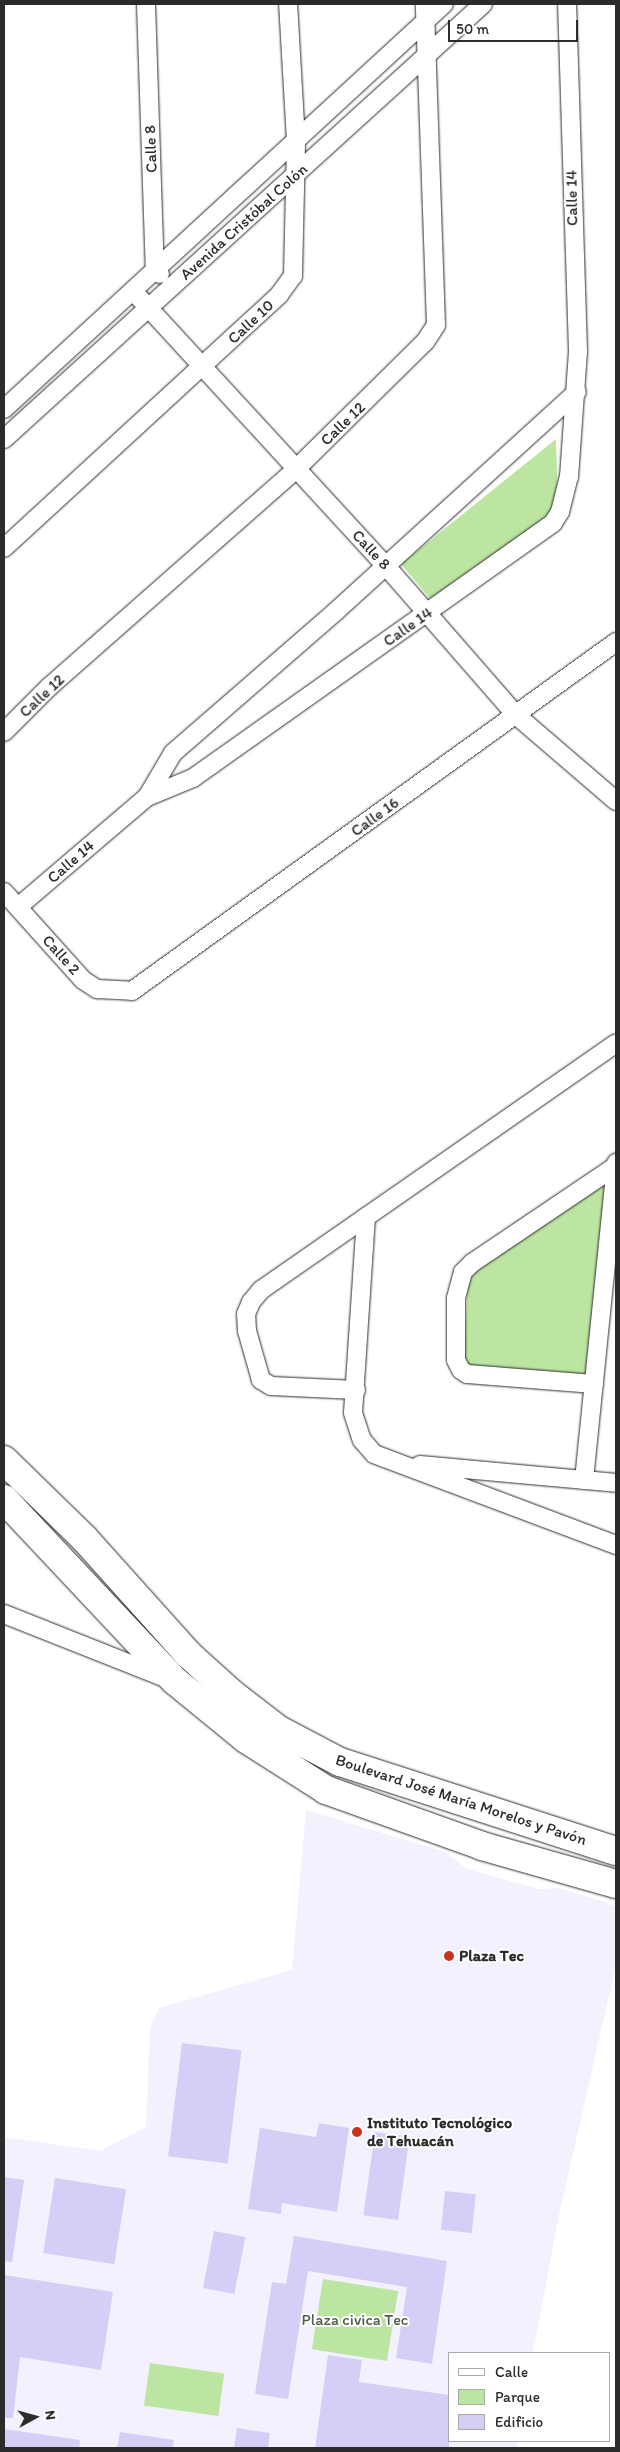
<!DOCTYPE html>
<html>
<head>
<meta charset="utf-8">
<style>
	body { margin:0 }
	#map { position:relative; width:620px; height:2452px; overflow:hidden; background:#fff; font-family:Itim,sans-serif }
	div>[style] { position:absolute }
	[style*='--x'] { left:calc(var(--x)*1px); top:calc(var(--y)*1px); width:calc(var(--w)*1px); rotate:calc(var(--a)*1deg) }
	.built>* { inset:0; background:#f2f1fd }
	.green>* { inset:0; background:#bce5a1; transform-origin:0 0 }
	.building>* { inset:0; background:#d5cff7; transform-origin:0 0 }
	.roads { filter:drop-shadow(0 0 1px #2b2b2b) drop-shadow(0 0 1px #2b2b2b) }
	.minor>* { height:18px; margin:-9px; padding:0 9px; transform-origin:9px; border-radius:9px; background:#fff }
	.primary>* { height:28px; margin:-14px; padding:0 14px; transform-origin:14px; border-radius:14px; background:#fff }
	.dots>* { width:14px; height:14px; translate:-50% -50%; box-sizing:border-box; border:2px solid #fff; border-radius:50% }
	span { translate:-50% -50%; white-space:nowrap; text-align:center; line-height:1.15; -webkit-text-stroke:4px #fff; paint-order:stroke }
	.street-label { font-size:16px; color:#2b2b2b }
	.poi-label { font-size:16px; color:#2b2b2b; font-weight:700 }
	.left { translate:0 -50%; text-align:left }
	.park-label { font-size:16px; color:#4f5a48 }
	.frame { position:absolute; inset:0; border:5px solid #2b2b2b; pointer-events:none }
	.legend { position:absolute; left:448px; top:2352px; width:162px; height:90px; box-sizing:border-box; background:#fff; border:1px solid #aaa; margin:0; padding:6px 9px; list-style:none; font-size:15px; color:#2b2b2b }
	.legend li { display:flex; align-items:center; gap:10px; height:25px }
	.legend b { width:25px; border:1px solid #aaa }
	.north { position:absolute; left:10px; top:2392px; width:50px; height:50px; -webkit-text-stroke:4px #fff; paint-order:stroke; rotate:83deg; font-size:14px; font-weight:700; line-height:20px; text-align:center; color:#2b2b2b }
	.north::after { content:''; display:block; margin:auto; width:18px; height:22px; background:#2b2b2b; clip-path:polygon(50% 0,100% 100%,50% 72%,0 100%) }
	.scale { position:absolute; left:448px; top:20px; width:130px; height:22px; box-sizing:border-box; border:2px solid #2b2b2b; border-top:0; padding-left:6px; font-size:15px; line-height:18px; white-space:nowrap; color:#2b2b2b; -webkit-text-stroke:4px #fff; paint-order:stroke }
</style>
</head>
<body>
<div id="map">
	<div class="built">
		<i style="clip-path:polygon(306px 1810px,445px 1852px,467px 1869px,538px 1889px,560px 1888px,616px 1906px,616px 1965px,559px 2215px,533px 2353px,449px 2353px,449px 2441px,518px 2441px,517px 2448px,4px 2448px,4px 2137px,100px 2151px,146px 2127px,150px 2028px,159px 2008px,292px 1970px)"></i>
	</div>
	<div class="green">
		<i style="clip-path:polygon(556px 439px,558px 509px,432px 601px,401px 564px)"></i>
		<i style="clip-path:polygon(606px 1180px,588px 1378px,464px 1365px,468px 1273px)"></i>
		<i style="left:323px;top:2279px;width:76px;height:71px;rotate:9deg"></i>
		<i style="left:150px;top:2363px;width:75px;height:43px;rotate:8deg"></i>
	</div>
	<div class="building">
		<i style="left:182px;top:2043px;width:60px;height:114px;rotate:7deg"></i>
		<i style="clip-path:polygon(319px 2123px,349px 2128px,337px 2212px,282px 2203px,281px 2214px,248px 2209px,260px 2128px,316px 2137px)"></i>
		<i style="left:375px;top:2132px;width:35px;height:84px;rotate:8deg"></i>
		<i style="clip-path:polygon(4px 2177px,24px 2180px,12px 2262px,4px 2261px)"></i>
		<i style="left:55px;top:2178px;width:72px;height:76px;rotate:9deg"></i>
		<i style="left:445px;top:2191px;width:31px;height:39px;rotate:6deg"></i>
		<i style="left:214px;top:2231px;width:32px;height:58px;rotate:11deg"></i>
		<i style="clip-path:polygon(294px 2236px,447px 2261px,432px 2364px,396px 2358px,407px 2287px,308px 2271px,288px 2399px,255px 2394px,272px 2282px,286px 2284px)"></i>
		<i style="clip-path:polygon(4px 2275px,113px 2292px,101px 2370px,20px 2357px,13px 2418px,4px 2418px)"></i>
		<i style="clip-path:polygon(328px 2355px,362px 2360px,359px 2382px,449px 2395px,449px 2448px,315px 2448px)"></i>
		<i style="clip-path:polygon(237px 2428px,270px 2433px,268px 2448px,234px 2448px)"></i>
		<i style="clip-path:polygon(4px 2429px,80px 2440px,79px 2448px,4px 2448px)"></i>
		<i style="clip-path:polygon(120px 2432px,174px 2440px,173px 2448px,117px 2448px)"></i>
	</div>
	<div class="roads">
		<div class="minor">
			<i style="--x:146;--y:4;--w:265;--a:88.1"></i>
			<i style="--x:155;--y:269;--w:7;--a:45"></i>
			<i style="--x:133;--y:291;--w:374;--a:47.4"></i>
			<i style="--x:386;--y:566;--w:198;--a:48.9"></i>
			<i style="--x:516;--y:715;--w:132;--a:40.7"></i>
			<i style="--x:4;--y:409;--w:598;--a:-42.63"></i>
			<i style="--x:4;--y:439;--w:647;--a:-42.24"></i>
			<i style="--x:4;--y:548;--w:374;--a:-42.6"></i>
			<i style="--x:279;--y:295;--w:24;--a:-54"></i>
			<i style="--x:293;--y:276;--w:135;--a:-88.7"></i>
			<i style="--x:296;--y:141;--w:137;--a:-93.3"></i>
			<i style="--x:4;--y:732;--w:64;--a:-45"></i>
			<i style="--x:49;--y:687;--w:328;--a:-41.4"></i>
			<i style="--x:295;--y:470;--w:182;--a:-44.6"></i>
			<i style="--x:425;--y:342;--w:20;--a:-57"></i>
			<i style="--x:436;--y:325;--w:321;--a:-92"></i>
			<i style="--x:147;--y:797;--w:50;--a:-22.4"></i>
			<i style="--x:193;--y:778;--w:441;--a:-35.3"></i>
			<i style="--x:553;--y:523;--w:13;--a:-58"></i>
			<i style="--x:560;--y:512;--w:36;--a:-76"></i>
			<i style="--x:569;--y:477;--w:126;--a:-85.9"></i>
			<i style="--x:578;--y:351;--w:347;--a:-91.8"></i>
			<i style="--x:4;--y:892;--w:118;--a:48.1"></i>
			<i style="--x:83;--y:980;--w:17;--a:33"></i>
			<i style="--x:97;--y:989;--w:35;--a:3"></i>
			<i style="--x:132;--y:991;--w:597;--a:-35.79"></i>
			<i style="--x:18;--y:907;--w:170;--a:-40.5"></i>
			<i style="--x:147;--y:797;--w:51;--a:-59.4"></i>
			<i style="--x:173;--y:753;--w:215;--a:-41"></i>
			<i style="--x:335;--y:612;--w:327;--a:-42.3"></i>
			<i style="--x:366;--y:1217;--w:196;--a:93.8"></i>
			<i style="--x:353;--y:1413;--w:28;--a:72"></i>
			<i style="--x:362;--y:1440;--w:18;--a:49"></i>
			<i style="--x:374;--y:1454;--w:259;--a:20.6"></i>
			<i style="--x:594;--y:1384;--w:127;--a:-175.5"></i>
			<i style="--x:467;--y:1374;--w:7;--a:-146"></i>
			<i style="--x:461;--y:1370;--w:11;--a:-117"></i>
			<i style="--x:456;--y:1360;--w:62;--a:-90"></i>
			<i style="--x:456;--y:1298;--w:27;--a:-75"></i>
			<i style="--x:463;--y:1272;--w:13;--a:-45"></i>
			<i style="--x:472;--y:1263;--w:174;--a:-34"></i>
			<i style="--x:356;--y:1390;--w:85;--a:-177.3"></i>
			<i style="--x:271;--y:1386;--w:12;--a:-149"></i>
			<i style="--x:261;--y:1380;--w:51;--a:-105.9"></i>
			<i style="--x:247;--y:1331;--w:17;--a:-93"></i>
			<i style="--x:246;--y:1314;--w:13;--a:-67"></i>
			<i style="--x:251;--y:1302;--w:16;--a:-50"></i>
			<i style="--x:261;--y:1290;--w:432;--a:-34.8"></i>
			<i style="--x:420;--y:1465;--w:197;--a:5.2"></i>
			<i style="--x:584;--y:1480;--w:319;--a:-84.2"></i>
			<i style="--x:4;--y:1614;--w:176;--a:21.6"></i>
		</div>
		<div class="primary">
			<i style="--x:4;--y:1460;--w:112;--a:44.3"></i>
			<i style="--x:84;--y:1538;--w:156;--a:48.1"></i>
			<i style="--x:188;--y:1654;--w:58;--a:42.2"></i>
			<i style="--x:231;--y:1693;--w:61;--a:37.6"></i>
			<i style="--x:279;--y:1730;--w:69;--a:27.7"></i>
			<i style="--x:340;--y:1762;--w:290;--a:17.9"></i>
			<i style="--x:4;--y:1499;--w:250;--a:46.8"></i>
			<i style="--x:175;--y:1681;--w:92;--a:39.2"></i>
			<i style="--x:246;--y:1739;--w:95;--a:32.5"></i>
			<i style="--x:326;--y:1790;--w:166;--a:19.7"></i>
			<i style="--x:482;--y:1846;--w:139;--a:15.8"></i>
		</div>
	</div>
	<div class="dots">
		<i style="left:449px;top:1956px;background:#c8321e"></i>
		<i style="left:357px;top:2132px;background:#c8321e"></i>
	</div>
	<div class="street-label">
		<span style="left:151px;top:149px;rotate:-92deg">Calle 8</span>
		<span style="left:572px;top:198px;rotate:-91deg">Calle 14</span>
		<span style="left:244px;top:222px;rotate:-42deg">Avenida Cristóbal Colón</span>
		<span style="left:251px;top:322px;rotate:-43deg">Calle 10</span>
		<span style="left:343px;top:424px;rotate:-44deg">Calle 12</span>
		<span style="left:371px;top:550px;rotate:47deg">Calle 8</span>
		<span style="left:408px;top:627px;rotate:-35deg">Calle 14</span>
		<span style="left:42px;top:696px;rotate:-43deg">Calle 12</span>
		<span style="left:375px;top:817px;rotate:-36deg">Calle 16</span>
		<span style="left:71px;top:862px;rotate:-41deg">Calle 14</span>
		<span style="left:61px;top:955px;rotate:48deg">Calle 2</span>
		<span style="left:461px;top:1800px;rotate:18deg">Boulevard José María Morelos y Pavón</span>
	</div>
	<div class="poi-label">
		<span class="left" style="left:459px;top:1956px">Plaza Tec</span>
		<span class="left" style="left:367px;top:2132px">Instituto Tecnológico<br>de Tehuacán</span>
	</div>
	<div class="park-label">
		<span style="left:355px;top:2320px">Plaza civica Tec</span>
	</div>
	<div class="frame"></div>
	<ul class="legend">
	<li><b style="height:6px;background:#fff"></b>Calle</li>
	<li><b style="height:14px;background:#bce5a1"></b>Parque</li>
	<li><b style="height:14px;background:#d5cff7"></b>Edificio</li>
	</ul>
	<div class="north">N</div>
	<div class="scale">50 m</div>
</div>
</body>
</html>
